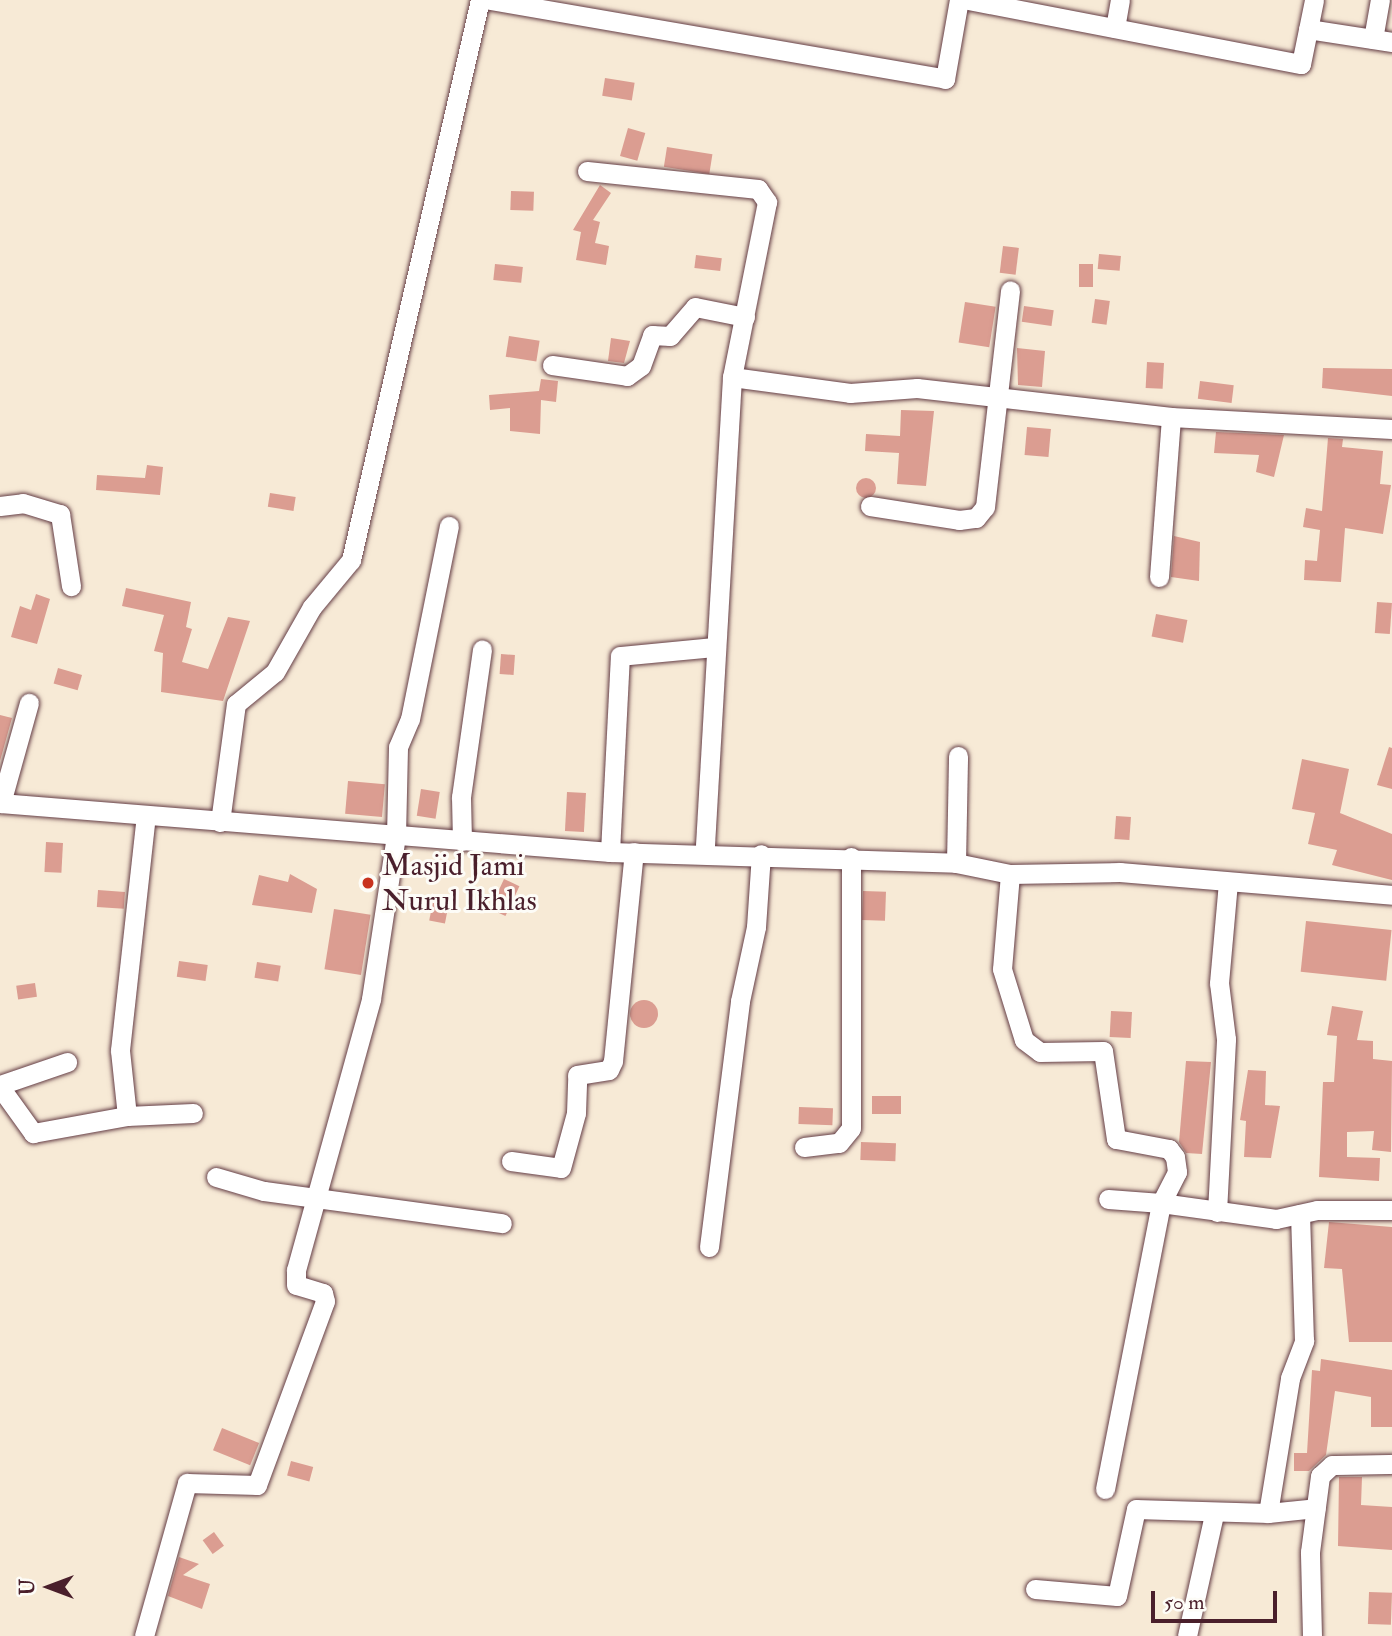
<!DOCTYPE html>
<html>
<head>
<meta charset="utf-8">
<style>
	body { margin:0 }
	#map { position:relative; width:1392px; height:1636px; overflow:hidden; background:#f7ead6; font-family:"IM FELL Double Pica",serif }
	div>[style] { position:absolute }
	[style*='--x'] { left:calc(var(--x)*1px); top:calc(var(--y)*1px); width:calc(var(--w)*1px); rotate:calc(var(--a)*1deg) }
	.building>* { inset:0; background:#db9d91; transform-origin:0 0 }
	.round { border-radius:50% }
	.roads { filter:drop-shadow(0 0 2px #643d45) drop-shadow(0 0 2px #643d45) }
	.minor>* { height:19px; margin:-9.5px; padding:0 9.5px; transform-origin:9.5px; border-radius:9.5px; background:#fff }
	.dots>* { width:19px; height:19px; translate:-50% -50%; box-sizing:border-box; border:4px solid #fdfcf7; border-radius:50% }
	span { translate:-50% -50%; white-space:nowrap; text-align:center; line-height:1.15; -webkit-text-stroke:6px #fdfcf7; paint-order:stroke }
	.poi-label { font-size:30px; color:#4a1f2b }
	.left { translate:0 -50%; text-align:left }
	.north { position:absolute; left:14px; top:1552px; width:70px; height:70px; -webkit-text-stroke:5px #fdfcf7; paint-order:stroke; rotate:270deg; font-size:19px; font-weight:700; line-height:28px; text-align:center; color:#4a1f2b }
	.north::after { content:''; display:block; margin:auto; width:24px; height:32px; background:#4a1f2b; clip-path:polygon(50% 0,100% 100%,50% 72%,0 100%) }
	.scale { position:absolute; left:1151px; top:1591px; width:126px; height:32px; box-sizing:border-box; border:4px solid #4a1f2b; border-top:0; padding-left:9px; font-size:21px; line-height:24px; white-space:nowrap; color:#4a1f2b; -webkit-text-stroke:5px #fdfcf7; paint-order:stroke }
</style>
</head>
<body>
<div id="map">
	<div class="building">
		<i style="left:605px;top:78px;width:30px;height:18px;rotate:9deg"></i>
		<i style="left:628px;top:128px;width:18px;height:29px;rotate:16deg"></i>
		<i style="left:667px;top:147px;width:46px;height:20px;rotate:9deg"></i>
		<i style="clip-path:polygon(600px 185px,611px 193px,593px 220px,600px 222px,595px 243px,609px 246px,606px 265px,576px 260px,581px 232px,573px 230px)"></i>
		<i style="left:511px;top:191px;width:23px;height:19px;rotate:2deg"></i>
		<i style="left:1003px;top:246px;width:16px;height:27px;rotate:7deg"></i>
		<i style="left:1099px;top:254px;width:22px;height:15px;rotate:5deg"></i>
		<i style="left:696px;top:255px;width:26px;height:13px;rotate:7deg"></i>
		<i style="left:495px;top:264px;width:28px;height:16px;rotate:6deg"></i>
		<i style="left:1079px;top:264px;width:14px;height:23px"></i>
		<i style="left:1095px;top:299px;width:15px;height:24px;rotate:8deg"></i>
		<i style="left:965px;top:302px;width:31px;height:41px;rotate:9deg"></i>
		<i style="left:1024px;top:306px;width:30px;height:16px;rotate:8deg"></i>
		<i style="left:509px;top:336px;width:31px;height:21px;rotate:9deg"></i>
		<i style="clip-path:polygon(611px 338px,630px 341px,624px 363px,608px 361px)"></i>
		<i style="clip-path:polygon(1017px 348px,1045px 351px,1042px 387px,1018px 385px)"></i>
		<i style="left:1147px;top:362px;width:17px;height:26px;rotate:3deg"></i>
		<i style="clip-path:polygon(1323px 368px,1392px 369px,1392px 396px,1322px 388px)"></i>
		<i style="clip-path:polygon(541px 379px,558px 381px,556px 402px,541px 400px,540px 434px,510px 431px,510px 408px,490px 410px,489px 395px,539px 391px)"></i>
		<i style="left:1200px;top:381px;width:34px;height:18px;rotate:7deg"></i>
		<i style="clip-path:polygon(901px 410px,934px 411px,926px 486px,897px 484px,899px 453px,865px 451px,866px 434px,900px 436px)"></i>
		<i style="left:1027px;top:427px;width:24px;height:28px;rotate:5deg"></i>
		<i style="clip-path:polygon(1216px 432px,1284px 435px,1274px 477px,1256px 472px,1259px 455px,1214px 453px)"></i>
		<i style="clip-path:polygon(1328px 438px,1343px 439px,1342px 447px,1383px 451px,1380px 484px,1391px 485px,1383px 534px,1345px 528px,1341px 582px,1304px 580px,1305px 560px,1317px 561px,1320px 530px,1303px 527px,1306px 508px,1322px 511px)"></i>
		<i style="clip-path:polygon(147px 465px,163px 467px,160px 495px,96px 490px,97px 475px,145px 478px)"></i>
		<i class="round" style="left:856px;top:478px;width:20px;height:20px"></i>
		<i style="left:270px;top:493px;width:26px;height:14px;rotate:9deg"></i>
		<i style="clip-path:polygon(1174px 536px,1200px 542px,1199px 581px,1171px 577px)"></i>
		<i style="clip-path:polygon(126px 588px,191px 602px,186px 627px,192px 629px,182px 662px,208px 669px,228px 617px,250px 621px,223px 701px,161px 692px,163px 653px,154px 651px,164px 615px,122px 606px)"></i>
		<i style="clip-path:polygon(36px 594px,50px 599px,37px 644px,11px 637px,20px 606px,31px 610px)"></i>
		<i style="left:1377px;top:602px;width:15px;height:31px;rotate:4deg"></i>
		<i style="left:1156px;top:614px;width:32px;height:23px;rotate:11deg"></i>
		<i style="left:501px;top:654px;width:14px;height:20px;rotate:4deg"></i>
		<i style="left:58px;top:668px;width:25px;height:16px;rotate:16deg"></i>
		<i style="clip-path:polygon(0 715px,12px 718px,0 761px)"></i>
		<i style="clip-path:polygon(1389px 747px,1392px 748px,1392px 789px,1377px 785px)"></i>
		<i style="clip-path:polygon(1302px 759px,1349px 769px,1340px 813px,1392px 834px,1392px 880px,1332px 865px,1337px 850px,1308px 844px,1315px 813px,1292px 809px)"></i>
		<i style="left:348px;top:781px;width:37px;height:33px;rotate:5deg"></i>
		<i style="left:421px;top:789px;width:19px;height:27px;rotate:9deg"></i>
		<i style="left:567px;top:792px;width:19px;height:39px;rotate:3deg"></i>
		<i style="left:1116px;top:816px;width:15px;height:23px;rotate:4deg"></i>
		<i style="left:46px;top:842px;width:17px;height:30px;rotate:3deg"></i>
		<i style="clip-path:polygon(290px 874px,317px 889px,312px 913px,252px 905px,259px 875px,288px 882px)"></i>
		<i style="left:504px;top:879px;width:17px;height:33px;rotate:25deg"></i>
		<i style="left:98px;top:890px;width:27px;height:17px;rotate:4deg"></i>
		<i style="left:863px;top:891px;width:23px;height:29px;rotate:2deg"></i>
		<i style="left:434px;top:896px;width:16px;height:25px;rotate:11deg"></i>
		<i style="left:334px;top:909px;width:37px;height:61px;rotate:9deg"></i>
		<i style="left:1306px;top:921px;width:86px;height:51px;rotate:6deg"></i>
		<i style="left:179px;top:961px;width:29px;height:16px;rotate:8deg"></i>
		<i style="left:257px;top:962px;width:24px;height:16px;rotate:9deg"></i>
		<i style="left:35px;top:983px;width:14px;height:19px;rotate:82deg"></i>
		<i class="round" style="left:630px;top:1000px;width:28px;height:28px"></i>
		<i style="clip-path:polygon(1332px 1006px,1363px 1011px,1357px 1040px,1373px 1041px,1373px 1059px,1392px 1061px,1391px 1152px,1372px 1150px,1374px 1131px,1347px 1132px,1347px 1157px,1380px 1158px,1379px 1181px,1319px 1177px,1323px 1082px,1334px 1082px,1337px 1036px,1327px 1035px)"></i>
		<i style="left:1111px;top:1011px;width:21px;height:26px;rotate:3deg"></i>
		<i style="clip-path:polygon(1186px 1061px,1211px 1062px,1202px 1154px,1186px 1153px,1179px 1142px)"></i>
		<i style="clip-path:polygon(1248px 1070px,1266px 1071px,1265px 1105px,1280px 1106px,1271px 1158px,1244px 1157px,1246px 1121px,1240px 1120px)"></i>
		<i style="left:872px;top:1096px;width:29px;height:18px"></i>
		<i style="left:799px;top:1107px;width:34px;height:17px;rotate:2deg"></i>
		<i style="left:861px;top:1142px;width:35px;height:18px;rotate:2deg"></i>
		<i style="clip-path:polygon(1329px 1222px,1392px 1227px,1392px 1342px,1349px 1342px,1342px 1269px,1324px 1268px)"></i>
		<i style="clip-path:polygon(1321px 1359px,1392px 1370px,1392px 1427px,1371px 1427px,1371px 1397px,1335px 1391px,1326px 1455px,1309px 1471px,1294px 1471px,1294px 1453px,1307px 1453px,1312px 1370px,1320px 1371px)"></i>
		<i style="left:222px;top:1428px;width:40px;height:24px;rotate:22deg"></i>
		<i style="left:291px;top:1461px;width:23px;height:15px;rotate:15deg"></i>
		<i style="clip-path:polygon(1339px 1477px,1362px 1477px,1361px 1505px,1392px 1507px,1392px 1550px,1338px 1546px)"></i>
		<i style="left:214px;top:1532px;width:17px;height:14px;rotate:54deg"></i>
		<i style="clip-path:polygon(179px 1557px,199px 1564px,183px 1575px,210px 1584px,202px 1609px,168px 1596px)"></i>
		<i style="left:1369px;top:1592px;width:23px;height:32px;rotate:2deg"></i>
	</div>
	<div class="roads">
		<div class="minor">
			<i style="--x:490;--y:0;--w:462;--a:9.8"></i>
			<i style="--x:945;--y:79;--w:80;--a:-80"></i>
			<i style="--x:968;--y:0;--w:339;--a:10.9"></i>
			<i style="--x:1301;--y:64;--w:65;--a:-78.5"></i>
			<i style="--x:1115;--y:28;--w:28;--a:-80"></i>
			<i style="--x:1308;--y:29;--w:85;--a:8.8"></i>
			<i style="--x:1373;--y:39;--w:40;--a:-80"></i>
			<i style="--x:587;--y:171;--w:172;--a:6"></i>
			<i style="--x:758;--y:189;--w:16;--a:55"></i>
			<i style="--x:767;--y:202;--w:178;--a:101.3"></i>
			<i style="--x:732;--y:377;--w:475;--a:93.3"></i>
			<i style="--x:552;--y:365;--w:76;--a:8.3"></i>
			<i style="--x:627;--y:376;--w:17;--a:-36"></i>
			<i style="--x:641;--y:366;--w:33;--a:-70"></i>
			<i style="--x:652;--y:335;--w:18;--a:3"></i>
			<i style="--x:670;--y:336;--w:38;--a:-49"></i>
			<i style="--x:695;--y:307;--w:51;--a:11.3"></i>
			<i style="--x:732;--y:377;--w:119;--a:7.7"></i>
			<i style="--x:850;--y:393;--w:67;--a:-4.3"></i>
			<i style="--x:917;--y:388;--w:256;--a:6.5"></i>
			<i style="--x:1171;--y:417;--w:221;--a:3.1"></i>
			<i style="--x:0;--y:506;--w:23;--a:-7"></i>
			<i style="--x:23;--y:503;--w:39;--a:17"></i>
			<i style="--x:60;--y:514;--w:73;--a:81.3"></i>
			<i style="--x:870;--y:506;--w:90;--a:8.9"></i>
			<i style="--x:959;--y:520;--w:17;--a:-7"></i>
			<i style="--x:976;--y:518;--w:14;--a:-51"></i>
			<i style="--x:985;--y:507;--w:218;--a:-83.4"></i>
			<i style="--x:1159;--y:577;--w:160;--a:-85.7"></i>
			<i style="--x:0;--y:803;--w:612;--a:4.59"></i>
			<i style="--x:610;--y:852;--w:346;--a:1.8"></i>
			<i style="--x:956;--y:863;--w:55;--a:11.5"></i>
			<i style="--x:1010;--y:874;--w:110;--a:-1"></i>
			<i style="--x:1120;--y:872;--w:273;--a:4.8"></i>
			<i style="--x:1;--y:803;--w:104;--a:-74.4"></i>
			<i style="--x:220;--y:822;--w:119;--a:-82.3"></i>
			<i style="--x:236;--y:704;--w:50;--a:-39.4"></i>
			<i style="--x:275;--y:672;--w:75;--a:-60.4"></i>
			<i style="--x:312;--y:607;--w:61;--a:-50.3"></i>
			<i style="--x:351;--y:560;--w:575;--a:-77.03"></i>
			<i style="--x:462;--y:841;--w:44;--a:-91.3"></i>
			<i style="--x:461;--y:797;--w:149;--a:-81.9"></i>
			<i style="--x:610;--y:852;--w:196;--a:-87.1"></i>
			<i style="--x:620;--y:656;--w:93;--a:-5.5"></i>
			<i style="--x:956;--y:863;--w:107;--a:-88.9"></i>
			<i style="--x:1010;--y:874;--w:95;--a:94.8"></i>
			<i style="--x:1002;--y:969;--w:74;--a:72.8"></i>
			<i style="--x:1024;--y:1040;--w:20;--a:37"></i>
			<i style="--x:1040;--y:1052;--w:63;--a:-0.9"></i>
			<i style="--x:1103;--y:1051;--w:89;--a:81.6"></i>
			<i style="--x:1116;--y:1139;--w:54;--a:10.7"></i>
			<i style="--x:1169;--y:1149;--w:10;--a:53"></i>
			<i style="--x:1175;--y:1157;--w:15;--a:82"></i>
			<i style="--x:1177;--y:1172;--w:35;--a:117"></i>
			<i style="--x:1161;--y:1203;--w:53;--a:-175.7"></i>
			<i style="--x:0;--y:1085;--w:71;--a:-18.9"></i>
			<i style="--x:0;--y:1087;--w:57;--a:54.3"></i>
			<i style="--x:33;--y:1133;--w:96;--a:-10.3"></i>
			<i style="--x:127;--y:1116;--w:66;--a:-2.6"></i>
			<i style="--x:127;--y:1116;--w:66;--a:-96.1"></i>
			<i style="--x:120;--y:1050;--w:235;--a:-83.7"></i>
			<i style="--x:804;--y:1147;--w:35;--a:-7"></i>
			<i style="--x:839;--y:1143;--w:19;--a:-51"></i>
			<i style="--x:851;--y:1128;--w:271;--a:-90"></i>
			<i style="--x:511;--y:1161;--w:50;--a:8"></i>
			<i style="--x:561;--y:1168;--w:57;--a:-74.7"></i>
			<i style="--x:576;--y:1113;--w:38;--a:-88"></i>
			<i style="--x:577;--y:1075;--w:32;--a:-9"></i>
			<i style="--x:609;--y:1070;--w:10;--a:-66"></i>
			<i style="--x:613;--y:1061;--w:210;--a:-84.3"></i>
			<i style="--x:216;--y:1177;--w:50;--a:16.3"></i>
			<i style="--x:264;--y:1191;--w:240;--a:7.7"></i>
			<i style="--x:1217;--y:1212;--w:173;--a:-87"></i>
			<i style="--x:1226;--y:1039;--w:56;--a:-97.1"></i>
			<i style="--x:1219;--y:983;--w:101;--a:-84.9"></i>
			<i style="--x:709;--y:1247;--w:248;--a:-82.8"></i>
			<i style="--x:740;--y:1001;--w:76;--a:-77.8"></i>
			<i style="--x:756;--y:927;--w:73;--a:-86.1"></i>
			<i style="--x:1105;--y:1489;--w:291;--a:-78.9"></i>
			<i style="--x:1161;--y:1203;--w:116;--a:7.9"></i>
			<i style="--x:1276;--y:1219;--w:42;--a:-12.4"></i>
			<i style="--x:1317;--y:1210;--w:75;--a:0"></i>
			<i style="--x:1268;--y:1513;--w:48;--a:-5.9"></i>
			<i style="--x:1035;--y:1589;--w:82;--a:4.9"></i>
			<i style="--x:1117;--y:1596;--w:89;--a:-77.7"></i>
			<i style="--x:1136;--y:1509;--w:132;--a:1.7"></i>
			<i style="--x:1268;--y:1513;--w:137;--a:-80.7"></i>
			<i style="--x:1290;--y:1378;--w:40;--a:-69"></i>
			<i style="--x:1304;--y:1341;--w:127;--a:-91.8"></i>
			<i style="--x:144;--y:1636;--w:159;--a:-74.3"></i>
			<i style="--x:187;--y:1483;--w:70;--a:1.6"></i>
			<i style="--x:257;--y:1485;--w:196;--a:-69.7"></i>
			<i style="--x:325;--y:1301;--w:8;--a:-104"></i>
			<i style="--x:323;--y:1293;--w:28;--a:-163"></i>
			<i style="--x:296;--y:1285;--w:15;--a:-90"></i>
			<i style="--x:296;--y:1270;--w:281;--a:-74.5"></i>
			<i style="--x:371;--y:999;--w:165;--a:-81.3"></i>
			<i style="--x:396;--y:836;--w:89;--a:-88.7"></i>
			<i style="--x:398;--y:747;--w:30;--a:-67"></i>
			<i style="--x:410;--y:719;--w:197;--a:-78.6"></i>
			<i style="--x:1187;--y:1636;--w:125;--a:-77.5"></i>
			<i style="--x:1312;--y:1636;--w:84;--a:-91.4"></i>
			<i style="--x:1310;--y:1552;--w:77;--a:-82.5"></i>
			<i style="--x:1320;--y:1476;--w:16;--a:-43"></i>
			<i style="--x:1332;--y:1465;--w:60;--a:-1"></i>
		</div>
	</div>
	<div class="dots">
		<i style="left:368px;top:883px;background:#c8321e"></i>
	</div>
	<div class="poi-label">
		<span class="left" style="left:382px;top:883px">Masjid Jami<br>Nurul Ikhlas</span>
	</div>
	<div class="north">U</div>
	<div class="scale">50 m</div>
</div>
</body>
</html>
